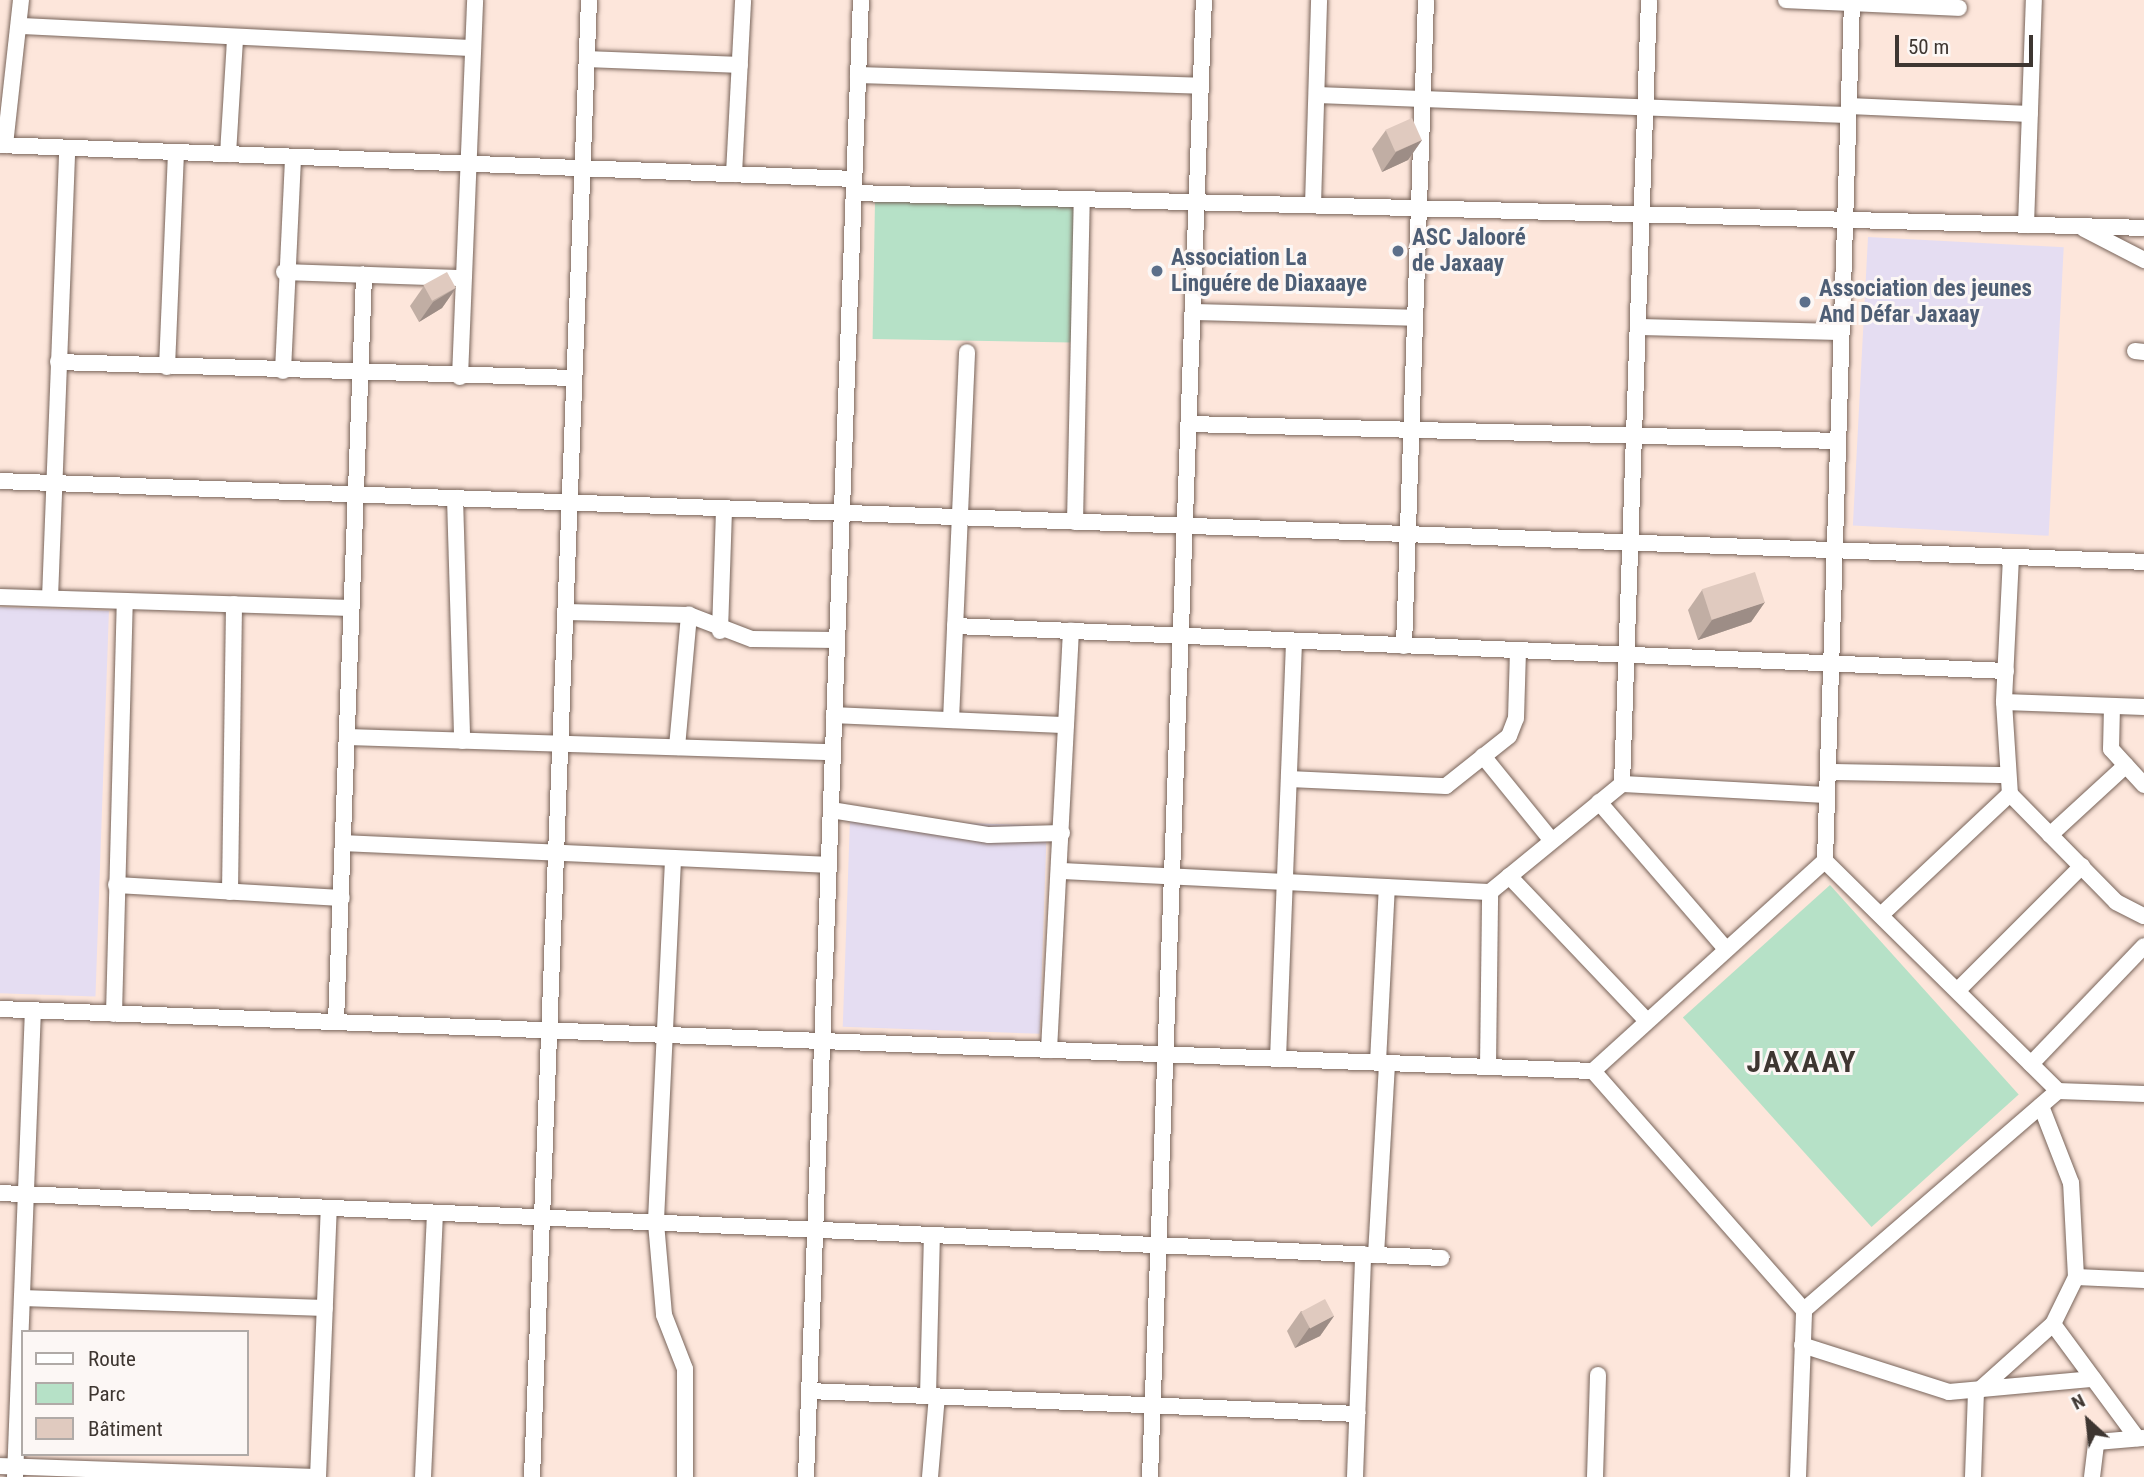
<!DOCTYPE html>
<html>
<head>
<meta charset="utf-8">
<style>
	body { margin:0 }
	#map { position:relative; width:2144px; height:1477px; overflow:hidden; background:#fde6db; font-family:"Roboto Condensed",sans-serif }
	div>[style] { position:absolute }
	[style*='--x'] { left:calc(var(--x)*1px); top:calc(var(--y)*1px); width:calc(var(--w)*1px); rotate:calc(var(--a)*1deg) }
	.commercial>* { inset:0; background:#e5ddf2; transform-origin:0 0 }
	.green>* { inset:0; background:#b6e1c7; transform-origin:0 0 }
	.roads { filter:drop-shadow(0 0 2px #78645a) drop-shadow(0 0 2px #78645a) }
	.street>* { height:16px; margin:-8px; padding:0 8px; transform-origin:8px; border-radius:8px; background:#fff }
	.wall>* { inset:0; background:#c1aea4 }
	.shaded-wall>* { inset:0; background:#9d8d86 }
	.building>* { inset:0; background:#e0cabf; transform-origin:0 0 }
	.dots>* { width:19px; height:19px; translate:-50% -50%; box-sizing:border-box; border:4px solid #fcf7f5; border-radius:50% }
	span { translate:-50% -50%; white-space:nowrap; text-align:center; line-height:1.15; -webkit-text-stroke:6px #fcf7f5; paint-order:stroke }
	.service-label { font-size:23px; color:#4e5e75; font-weight:700 }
	.left { translate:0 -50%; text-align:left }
	.district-label { font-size:30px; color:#3e3631; font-weight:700; letter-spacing:2px }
	.legend { position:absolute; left:21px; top:1330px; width:228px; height:126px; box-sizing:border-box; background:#fcf7f5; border:2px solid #b0aaa7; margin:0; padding:9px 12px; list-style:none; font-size:21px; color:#3e3631 }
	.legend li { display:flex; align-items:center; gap:14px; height:35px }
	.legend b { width:35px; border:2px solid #b0aaa7 }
	.north { position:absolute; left:2053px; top:1386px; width:70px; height:70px; -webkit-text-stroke:5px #fcf7f5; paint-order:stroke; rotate:333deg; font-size:19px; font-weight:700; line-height:28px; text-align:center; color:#3e3631 }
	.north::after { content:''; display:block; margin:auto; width:24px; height:32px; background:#3e3631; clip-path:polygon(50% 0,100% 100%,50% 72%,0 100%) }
	.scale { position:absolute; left:1895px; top:35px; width:138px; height:32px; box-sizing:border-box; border:4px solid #3e3631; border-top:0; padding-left:9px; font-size:21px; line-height:24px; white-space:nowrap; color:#3e3631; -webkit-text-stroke:5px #fcf7f5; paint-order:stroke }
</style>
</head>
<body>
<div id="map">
	<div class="commercial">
		<i style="left:1868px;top:237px;width:196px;height:289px;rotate:3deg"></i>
		<i style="left:0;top:607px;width:109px;height:386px;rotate:2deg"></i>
		<i style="left:850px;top:819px;width:197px;height:208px;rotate:2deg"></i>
	</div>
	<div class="green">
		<i style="left:875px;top:201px;width:199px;height:138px;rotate:1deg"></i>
		<i style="left:1830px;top:885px;width:282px;height:198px;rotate:48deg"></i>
	</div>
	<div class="roads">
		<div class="street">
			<i style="--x:1786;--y:0;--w:173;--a:2.6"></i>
			<i style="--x:20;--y:26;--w:453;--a:2.8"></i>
			<i style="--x:587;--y:59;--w:153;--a:2.2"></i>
			<i style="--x:858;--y:75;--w:343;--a:1.8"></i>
			<i style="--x:1317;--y:95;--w:531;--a:2.16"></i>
			<i style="--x:1849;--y:106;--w:181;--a:2.5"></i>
			<i style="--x:0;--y:145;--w:855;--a:2.28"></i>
			<i style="--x:5;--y:145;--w:146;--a:-83.7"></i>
			<i style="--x:228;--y:154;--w:115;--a:-86.5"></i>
			<i style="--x:734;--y:174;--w:174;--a:-87"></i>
			<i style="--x:854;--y:193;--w:1290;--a:1.55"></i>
			<i style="--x:1313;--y:205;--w:205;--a:-88.3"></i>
			<i style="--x:2026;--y:225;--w:225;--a:-88"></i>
			<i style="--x:2084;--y:229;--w:68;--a:27.3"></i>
			<i style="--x:284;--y:272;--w:173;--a:2"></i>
			<i style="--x:1193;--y:312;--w:222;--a:1.5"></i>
			<i style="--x:1638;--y:327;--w:203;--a:1.4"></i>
			<i style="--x:2135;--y:351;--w:9;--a:6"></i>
			<i style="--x:58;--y:362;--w:516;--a:1.78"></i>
			<i style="--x:167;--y:367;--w:215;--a:-87.6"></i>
			<i style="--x:283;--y:371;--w:214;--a:-87.3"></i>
			<i style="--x:460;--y:377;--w:377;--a:-87.7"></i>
			<i style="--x:1189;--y:424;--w:649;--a:1.5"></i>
			<i style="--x:0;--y:481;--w:2146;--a:2.16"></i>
			<i style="--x:455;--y:498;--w:243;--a:88.3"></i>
			<i style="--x:1075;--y:522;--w:323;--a:-88.8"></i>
			<i style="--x:2011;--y:557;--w:145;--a:92.8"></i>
			<i style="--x:2004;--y:702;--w:92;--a:86.3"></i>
			<i style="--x:2010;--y:794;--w:151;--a:45.5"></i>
			<i style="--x:2116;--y:902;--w:31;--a:27"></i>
			<i style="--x:0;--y:597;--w:351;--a:1.8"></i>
			<i style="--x:50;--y:598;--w:450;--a:-87.8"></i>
			<i style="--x:566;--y:612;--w:123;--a:1.4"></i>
			<i style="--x:689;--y:615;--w:67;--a:20.9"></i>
			<i style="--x:752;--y:639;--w:85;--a:0.7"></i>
			<i style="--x:955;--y:626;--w:1052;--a:2.45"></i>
			<i style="--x:720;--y:631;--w:122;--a:-88.1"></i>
			<i style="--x:1404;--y:646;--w:646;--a:-88.05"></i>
			<i style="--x:2004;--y:702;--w:140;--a:2"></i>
			<i style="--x:2112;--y:706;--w:43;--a:91.3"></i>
			<i style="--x:2111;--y:749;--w:49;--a:47.5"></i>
			<i style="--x:834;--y:715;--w:232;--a:2.5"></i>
			<i style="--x:951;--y:720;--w:368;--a:-87.5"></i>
			<i style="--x:347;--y:737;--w:486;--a:1.8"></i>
			<i style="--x:677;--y:747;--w:133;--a:-84.8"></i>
			<i style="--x:1483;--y:756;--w:109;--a:50.9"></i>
			<i style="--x:1828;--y:772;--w:176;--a:1"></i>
			<i style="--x:1289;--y:779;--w:157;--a:2.6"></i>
			<i style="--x:1446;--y:786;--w:80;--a:-38.4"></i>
			<i style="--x:1509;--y:736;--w:19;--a:-69"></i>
			<i style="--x:1516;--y:718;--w:67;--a:-88.3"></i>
			<i style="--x:1622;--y:784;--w:784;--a:-88.03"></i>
			<i style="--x:1599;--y:802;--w:191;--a:49.2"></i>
			<i style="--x:831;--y:810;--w:160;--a:9"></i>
			<i style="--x:989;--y:835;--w:73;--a:-1.6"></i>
			<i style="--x:2050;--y:835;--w:103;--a:-42.6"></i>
			<i style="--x:344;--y:843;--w:485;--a:2.6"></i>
			<i style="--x:673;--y:860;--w:363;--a:92.7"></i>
			<i style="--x:656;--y:1223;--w:92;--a:85"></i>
			<i style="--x:664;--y:1315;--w:58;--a:68.7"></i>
			<i style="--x:685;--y:1369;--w:108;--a:90"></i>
			<i style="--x:1825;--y:861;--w:327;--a:44.6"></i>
			<i style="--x:2058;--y:1091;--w:86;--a:2"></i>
			<i style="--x:1060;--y:871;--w:431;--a:2.8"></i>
			<i style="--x:1490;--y:892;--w:171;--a:-39.3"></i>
			<i style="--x:1622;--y:784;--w:205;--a:3.1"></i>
			<i style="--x:1509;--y:876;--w:196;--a:46.4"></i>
			<i style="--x:116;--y:885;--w:226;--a:3.3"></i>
			<i style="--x:230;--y:892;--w:288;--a:-89.2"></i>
			<i style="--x:1882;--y:914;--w:175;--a:-43.2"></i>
			<i style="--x:1959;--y:989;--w:174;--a:-45"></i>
			<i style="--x:0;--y:1009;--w:1594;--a:2.23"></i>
			<i style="--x:1593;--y:1071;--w:319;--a:48.6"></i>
			<i style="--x:1804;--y:1310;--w:335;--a:-40.8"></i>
			<i style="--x:114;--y:1014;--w:413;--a:-88.5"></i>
			<i style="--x:336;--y:1022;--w:748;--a:-87.85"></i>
			<i style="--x:1049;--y:1050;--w:420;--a:-87"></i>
			<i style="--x:1278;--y:1059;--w:418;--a:-87.8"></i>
			<i style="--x:1378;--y:1062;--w:175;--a:-87.1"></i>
			<i style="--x:2031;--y:1064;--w:163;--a:-46.2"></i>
			<i style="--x:1488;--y:1067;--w:175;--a:-89.3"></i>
			<i style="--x:1593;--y:1071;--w:313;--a:-42.2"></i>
			<i style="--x:1825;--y:861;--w:861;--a:-88.2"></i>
			<i style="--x:0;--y:1193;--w:1443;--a:2.58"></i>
			<i style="--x:1376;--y:1255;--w:192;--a:-86.7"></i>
			<i style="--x:2076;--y:1277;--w:68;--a:2.5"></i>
			<i style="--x:22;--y:1298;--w:303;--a:1.9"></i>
			<i style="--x:2053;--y:1324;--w:142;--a:53.6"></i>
			<i style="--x:1802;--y:1345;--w:154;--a:17.7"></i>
			<i style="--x:1949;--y:1392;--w:145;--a:-5.2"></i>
			<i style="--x:809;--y:1391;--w:549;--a:2.4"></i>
			<i style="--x:928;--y:1396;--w:161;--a:-88.6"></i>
			<i style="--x:0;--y:1466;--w:315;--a:2"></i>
			<i style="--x:15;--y:1477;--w:466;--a:-87.8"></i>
			<i style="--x:318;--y:1477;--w:269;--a:-87.7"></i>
			<i style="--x:423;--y:1477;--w:264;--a:-87.4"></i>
			<i style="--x:532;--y:1477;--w:1478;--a:-87.79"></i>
			<i style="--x:806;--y:1477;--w:1478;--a:-87.87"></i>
			<i style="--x:930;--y:1477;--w:81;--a:-85.1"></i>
			<i style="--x:1150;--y:1477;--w:1478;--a:-87.91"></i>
			<i style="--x:1355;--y:1477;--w:223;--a:-87.9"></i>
			<i style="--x:1595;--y:1477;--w:102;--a:-88.3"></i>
			<i style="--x:1798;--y:1477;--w:167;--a:-87.9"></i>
			<i style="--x:1973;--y:1477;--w:84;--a:-88"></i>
			<i style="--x:1976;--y:1393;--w:103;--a:-41.9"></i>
			<i style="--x:2053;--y:1324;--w:52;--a:-63.9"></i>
			<i style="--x:2076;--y:1277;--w:94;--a:-93"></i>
			<i style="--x:2071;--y:1183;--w:83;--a:-111.3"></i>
			<i style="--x:2092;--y:1477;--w:35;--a:-83"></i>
			<i style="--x:2096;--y:1442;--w:48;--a:-4.8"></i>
		</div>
	</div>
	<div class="wall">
		<i style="clip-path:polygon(1386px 130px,1422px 140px,1408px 160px,1382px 172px,1372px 149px)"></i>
		<i style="clip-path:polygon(424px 286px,456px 288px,442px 308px,419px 322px,410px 306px)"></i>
		<i style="clip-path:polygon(1702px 590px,1765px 602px,1751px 622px,1698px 640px,1688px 610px)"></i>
		<i style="clip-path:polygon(1301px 1311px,1334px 1316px,1320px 1336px,1295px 1348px,1287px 1331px)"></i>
	</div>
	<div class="shaded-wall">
		<i style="clip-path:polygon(1422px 140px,1408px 160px,1382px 172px,1396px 152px)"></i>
		<i style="clip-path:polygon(456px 288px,442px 308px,419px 322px,433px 302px)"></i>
		<i style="clip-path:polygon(1765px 602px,1751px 622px,1698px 640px,1712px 620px)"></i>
		<i style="clip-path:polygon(1334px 1316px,1320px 1336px,1295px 1348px,1309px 1328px)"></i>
	</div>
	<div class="building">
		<i style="left:1412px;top:118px;width:24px;height:29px;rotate:66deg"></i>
		<i style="left:447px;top:272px;width:18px;height:27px;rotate:61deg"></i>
		<i style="left:1755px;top:572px;width:32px;height:56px;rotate:72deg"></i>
		<i style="left:1325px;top:1299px;width:19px;height:27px;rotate:62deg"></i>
	</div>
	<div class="dots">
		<i style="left:1398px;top:251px;background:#5c6f8a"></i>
		<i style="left:1157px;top:271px;background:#5c6f8a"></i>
		<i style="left:1805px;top:302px;background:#5c6f8a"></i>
	</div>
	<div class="service-label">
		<span class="left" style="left:1412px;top:251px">ASC Jalooré<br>de Jaxaay</span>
		<span class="left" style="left:1171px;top:271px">Association La<br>Linguére de Diaxaaye</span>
		<span class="left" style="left:1819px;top:302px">Association des jeunes<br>And Défar Jaxaay</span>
	</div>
	<div class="district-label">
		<span style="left:1802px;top:1062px">JAXAAY</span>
	</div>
	<ul class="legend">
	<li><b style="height:9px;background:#fff"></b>Route</li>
	<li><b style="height:19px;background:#b6e1c7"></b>Parc</li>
	<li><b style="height:19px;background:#e0cabf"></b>Bâtiment</li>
	</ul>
	<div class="north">N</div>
	<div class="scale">50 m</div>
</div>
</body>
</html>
